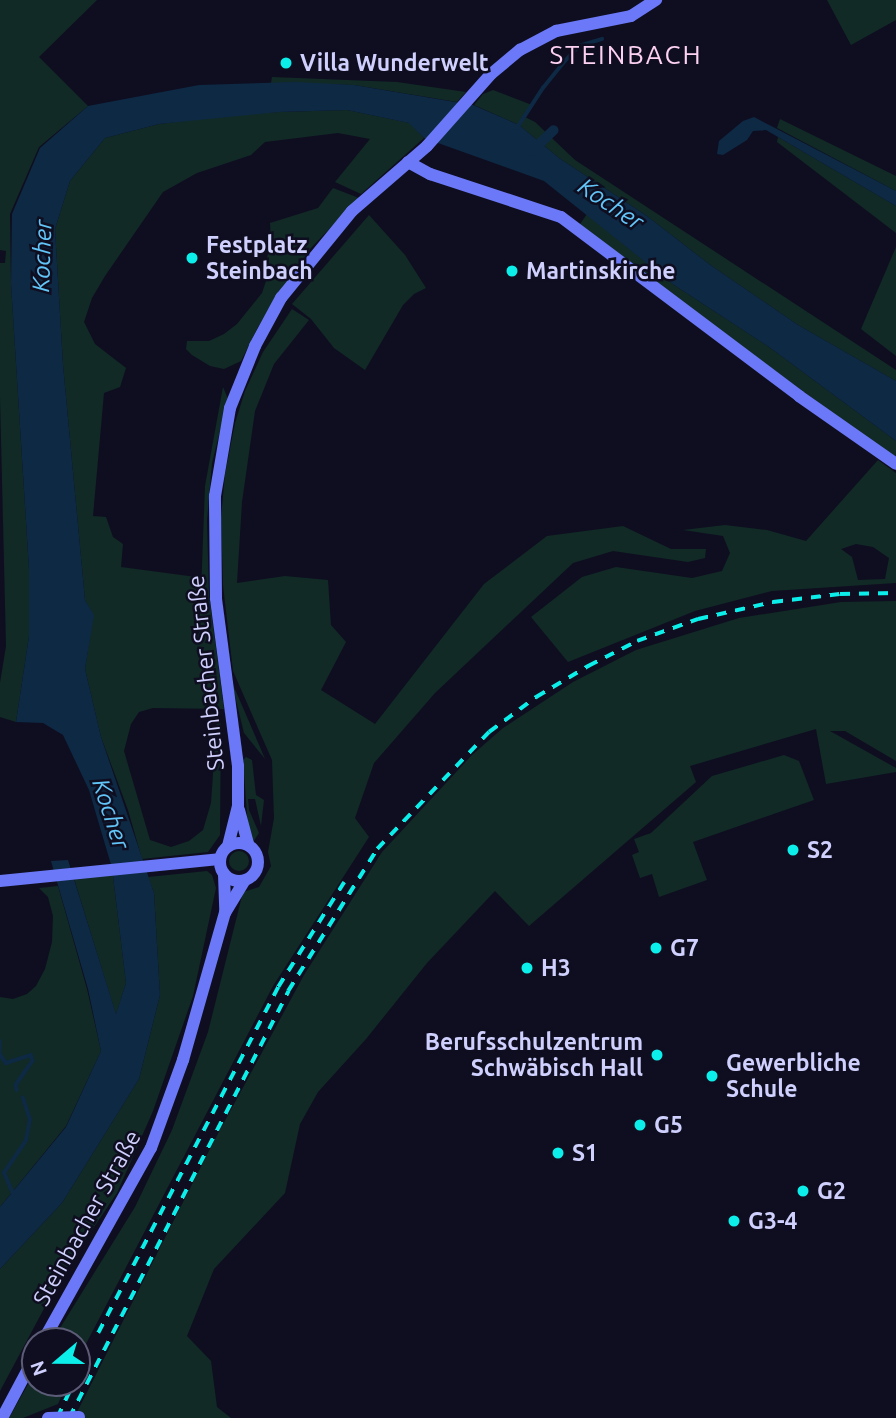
<!DOCTYPE html>
<html>
<head>
<meta charset="utf-8">
<style>
	body { margin:0 }
	#map { position:relative; width:896px; height:1418px; overflow:hidden; background:#0f0e20; font-family:Ubuntu,sans-serif }
	div>[style] { position:absolute }
	[style*='--x'] { left:calc(var(--x)*1px); top:calc(var(--y)*1px); width:calc(var(--w)*1px); rotate:calc(var(--a)*1deg) }
	.green>* { inset:0; background:#112a26 }
	.round { border-radius:50% }
	.water>* { inset:0; background:#0e2944 }
	.stream>* { height:3.5px; margin:-1.75px; padding:0 1.75px; transform-origin:1.75px; border-radius:1.75px; background:#0e2944 }
	.canal>* { height:10px; margin:-5px; padding:0 5px; transform-origin:5px; border-radius:5px; background:#0e2944 }
	.secondary>* { height:12px; margin:-6px; padding:0 6px; transform-origin:6px; border-radius:6px; background:#6b79f8 }
	.secondary>.ring { margin:-6px; padding:0; box-sizing:content-box; background:none; border:12px solid #6b79f8; border-radius:50% }
	.rail>* { height:3.5px; margin-top:-1.75px; transform-origin:0; background:repeating-linear-gradient(90deg,#0beee9 0 10px,transparent 0 19px) }
	.secondary-bridge>* { height:12px; margin:-6px; padding:0 6px; transform-origin:6px; border-radius:6px; background:#6b79f8 }
	.dots>* { width:19px; height:19px; translate:-50% -50%; box-sizing:border-box; border:4px solid #0f0e20; border-radius:50% }
	span { translate:-50% -50%; white-space:nowrap; text-align:center; line-height:1.15; -webkit-text-stroke:5px #0f0e20; paint-order:stroke }
	.poi-label { font-size:23px; color:#cfd0fd; font-weight:700 }
	.left { translate:0 -50%; text-align:left }
	.right { translate:-100% -50%; text-align:right }
	.street-label { font-size:23px; color:#cfd0fd }
	.water-label { font-size:24px; color:#62c5f8; font-style:italic }
	.quarter-label { font-size:26px; color:#fdd1f2; letter-spacing:2px }
	.north { position:absolute; left:21px; top:1327px; width:70px; height:70px; box-sizing:border-box; background:#0f0e20; border:2px solid #5c5c78; border-radius:50%; rotate:250deg; font-size:19px; font-weight:700; line-height:28px; text-align:center; color:#cfd0fd }
	.north::after { content:''; display:block; margin:auto; width:24px; height:32px; background:#0beee9; clip-path:polygon(50% 0,100% 100%,50% 72%,0 100%) }
</style>
</head>
<body>
<div id="map">
	<div class="green">
		<i style="clip-path:polygon(0 0,97px 0,39px 57px,88px 106px,39px 147px,10px 214px,11px 284px,29px 569px,29px 636px,16px 722px,0 717px,0 683px,6px 646px,0 397px,0 263px,5px 263px,6px 251px,0 250px)"></i>
		<i style="clip-path:polygon(827px 0,896px 0,896px 20px,851px 45px)"></i>
		<i style="clip-path:polygon(272px 77px,397px 82px,466px 92px,457px 102px,354px 85px,271px 83px)"></i>
		<i style="clip-path:polygon(493px 90px,532px 105px,525px 117px,535px 122px,575px 160px,896px 370px,896px 381px,798px 325px,709px 264px,647px 216px,559px 158px,519px 125px,474px 105px,483px 94px)"></i>
		<i style="clip-path:polygon(347px 110px,410px 123px,424px 138px,361px 194px,335px 182px,370px 139px,338px 133px,265px 142px,251px 155px,197px 173px,163px 192px,105px 276px,92px 298px,84px 322px,95px 344px,126px 368px,120px 387px,104px 393px,93px 516px,106px 517px,113px 537px,123px 544px,121px 567px,196px 577px,196px 592px,201px 593px,205px 486px,223px 387px,228px 399px,212px 463px,207px 521px,209px 595px,224px 709px,153px 708px,139px 712px,131px 724px,124px 751px,150px 840px,171px 847px,189px 841px,203px 830px,211px 803px,217px 716px,221px 718px,220px 835px,208px 852px,142px 859px,128px 810px,101px 737px,85px 669px,93px 615px,85px 600px,63px 365px,55px 229px,70px 181px,105px 138px,159px 124px,246px 113px)"></i>
		<i style="clip-path:polygon(780px 119px,896px 176px,896px 191px,777px 128px)"></i>
		<i style="clip-path:polygon(778px 137px,896px 206px,896px 233px,777px 142px)"></i>
		<i style="clip-path:polygon(333px 188px,359px 198px,310px 249px,258px 327px,241px 361px,224px 369px,210px 366px,192px 355px,186px 349px,187px 341px,209px 341px,224px 334px,237px 324px,262px 293px,268px 275px,263px 272px,271px 243px,270px 223px,318px 208px)"></i>
		<i style="clip-path:polygon(587px 214px,674px 285px,769px 347px,896px 441px,896px 459px,578px 227px)"></i>
		<i style="clip-path:polygon(369px 215px,405px 255px,426px 288px,414px 294px,403px 305px,365px 370px,334px 348px,311px 319px,292px 304px)"></i>
		<i style="clip-path:polygon(896px 247px,896px 356px,861px 329px)"></i>
		<i style="clip-path:polygon(292px 309px,309px 320px,274px 364px,255px 411px,242px 502px,237px 583px,285px 576px,328px 580px,331px 625px,346px 642px,321px 690px,375px 724px,484px 584px,547px 536px,623px 526px,671px 549px,706px 549px,705px 558px,688px 562px,613px 551px,573px 563px,435px 693px,374px 763px,355px 818px,369px 837px,273px 986px,77px 1361px,77px 1341px,52px 1341px,135px 1207px,172px 1130px,208px 1032px,243px 892px,259px 887px,271px 866px,268px 852px,274px 818px,272px 760px,233px 671px,223px 585px,221px 518px,225px 474px,235px 423px,245px 391px,263px 352px)"></i>
		<i style="clip-path:polygon(evenodd,878px 460px,896px 473px,896px 583px,772px 591px,695px 611px,568px 662px,531px 617px,582px 577px,616px 567px,692px 578px,722px 571px,730px 553px,723px 536px,683px 530px,725px 525px,767px 530px,806px 541px,878px 460px,856px 544px,873px 547px,889px 558px,885px 579px,858px 580px,852px 557px,841px 549px,856px 544px)"></i>
		<i style="clip-path:polygon(896px 601px,896px 761px,845px 731px,830px 731px,896px 768px,896px 772px,826px 784px,816px 729px,690px 766px,696px 782px,529px 926px,495px 891px,427px 963px,366px 1039px,318px 1092px,300px 1124px,285px 1193px,214px 1269px,187px 1336px,211px 1361px,217px 1407px,231px 1418px,74px 1418px,213px 1143px,304px 975px,382px 852px,472px 755px,503px 728px,573px 682px,636px 650px,739px 618px,841px 602px)"></i>
		<i style="clip-path:polygon(231px 680px,260px 747px,265px 759px,244px 733px)"></i>
		<i style="clip-path:polygon(784px 755px,799px 761px,814px 800px,693px 842px,707px 880px,659px 897px,652px 874px,640px 878px,632px 855px,639px 852px,634px 839px,651px 833px,712px 776px)"></i>
		<i style="clip-path:polygon(246px 757px,252px 760px,256px 795px,264px 800px,261px 826px,255px 799px,248px 799px,249px 810px,259px 833px,253px 842px,248px 827px,243px 760px)"></i>
		<i class="round" style="left:229px;top:851px;width:20px;height:20px"></i>
		<i style="clip-path:polygon(112px 868px,126px 983px,116px 1015px,72px 872px)"></i>
		<i style="clip-path:polygon(207px 871px,212px 875px,216px 888px,193px 996px,153px 1111px,117px 1193px,63px 1273px,0 1391px,0 1269px,62px 1203px,139px 1079px,160px 995px,154px 893px,148px 877px)"></i>
		<i style="clip-path:polygon(58px 886px,87px 989px,101px 1051px,66px 1126px,0 1207px,0 997px,13px 999px,27px 994px,36px 986px,45px 969px,52px 942px,53px 916px,48px 897px,39px 888px)"></i>
		<i style="clip-path:polygon(35px 1372px,35px 1383px,67px 1383px,58px 1404px,23px 1418px,9px 1418px)"></i>
	</div>
	<div class="water">
		<i style="clip-path:polygon(295px 82px,354px 85px,473px 105px,519px 125px,559px 158px,647px 216px,709px 264px,798px 325px,896px 381px,896px 441px,769px 347px,674px 285px,544px 181px,424px 138px,409px 123px,347px 110px,279px 112px,159px 124px,105px 138px,70px 181px,55px 229px,63px 365px,85px 600px,94px 615px,85px 669px,101px 737px,154px 893px,160px 995px,139px 1079px,62px 1203px,0 1269px,0 1207px,66px 1127px,101px 1051px,88px 989px,51px 861px,68px 860px,116px 1014px,126px 983px,112px 868px,89px 790px,63px 735px,43px 723px,16px 722px,29px 636px,29px 569px,11px 284px,12px 214px,40px 148px,88px 106px,199px 85px)"></i>
		<i style="clip-path:polygon(754px 117px,896px 191px,896px 206px,766px 130px,753px 131px,747px 140px,723px 155px,717px 154px,719px 141px,743px 121px)"></i>
	</div>
	<div class="stream">
		<i style="--x:517;--y:128;--w:48;--a:-57"></i>
		<i style="--x:543;--y:88;--w:35;--a:-51"></i>
		<i style="--x:565;--y:61;--w:21;--a:-47"></i>
		<i style="--x:579;--y:46;--w:24;--a:-17"></i>
		<i style="--x:0;--y:1041;--w:13;--a:90"></i>
		<i style="--x:0;--y:1054;--w:11;--a:56"></i>
		<i style="--x:6;--y:1063;--w:26;--a:-18"></i>
		<i style="--x:31;--y:1055;--w:6;--a:72"></i>
		<i style="--x:33;--y:1061;--w:29;--a:125"></i>
		<i style="--x:16;--y:1085;--w:5;--a:79"></i>
		<i style="--x:13;--y:1194;--w:23;--a:-113"></i>
		<i style="--x:4;--y:1173;--w:40;--a:-56"></i>
		<i style="--x:26;--y:1140;--w:20;--a:-79"></i>
		<i style="--x:30;--y:1120;--w:23;--a:-108"></i>
	</div>
	<div class="canal">
		<i style="--x:532;--y:151;--w:30;--a:-44"></i>
	</div>
	<div class="secondary">
		<i style="--x:408;--y:162;--w:25;--a:29"></i>
		<i style="--x:430;--y:174;--w:138;--a:18.2"></i>
		<i style="--x:561;--y:217;--w:298;--a:36.9"></i>
		<i style="--x:799;--y:396;--w:118;--a:35"></i>
		<i style="--x:239;--y:810;--w:35;--a:75"></i>
		<i class="ring" style="left:220px;top:843px;width:26px;height:26px"></i>
		<i style="--x:228;--y:846;--w:41;--a:-76"></i>
		<i style="--x:238;--y:806;--w:40;--a:-90"></i>
		<i style="--x:238;--y:766;--w:169;--a:-97.5"></i>
		<i style="--x:216;--y:598;--w:102;--a:-90.6"></i>
		<i style="--x:215;--y:496;--w:89;--a:-80.3"></i>
		<i style="--x:230;--y:408;--w:67;--a:-68"></i>
		<i style="--x:255;--y:346;--w:55;--a:-61.6"></i>
		<i style="--x:281;--y:298;--w:112;--a:-50.8"></i>
		<i style="--x:352;--y:211;--w:99;--a:-40.9"></i>
		<i style="--x:427;--y:146;--w:96;--a:-48.4"></i>
		<i style="--x:491;--y:74;--w:38;--a:-40"></i>
		<i style="--x:520;--y:50;--w:41;--a:-27.8"></i>
		<i style="--x:556;--y:31;--w:76;--a:-11.3"></i>
		<i style="--x:631;--y:16;--w:30;--a:-33"></i>
		<i style="--x:224;--y:874;--w:38;--a:88"></i>
		<i style="--x:0;--y:881;--w:220;--a:-5.7"></i>
		<i style="--x:43;--y:1341;--w:221;--a:-60.8"></i>
		<i style="--x:151;--y:1148;--w:94;--a:-70"></i>
		<i style="--x:183;--y:1060;--w:153;--a:-74.1"></i>
		<i style="--x:225;--y:913;--w:37;--a:-59"></i>
		<i style="--x:2;--y:1418;--w:70;--a:-62"></i>
	</div>
	<div class="rail">
		<i style="--x:98;--y:1333;--w:390;--a:-62.5"></i>
		<i style="--x:278;--y:987;--w:124;--a:-57.8"></i>
		<i style="--x:57;--y:1418;--w:38;--a:-65"></i>
		<i style="--x:69;--y:1418;--w:480;--a:-62.8"></i>
		<i style="--x:288;--y:991;--w:168;--a:-57.9"></i>
		<i style="--x:377;--y:849;--w:162;--a:-46.3"></i>
		<i style="--x:489;--y:732;--w:59;--a:-36.7"></i>
		<i style="--x:536;--y:697;--w:61;--a:-30.8"></i>
		<i style="--x:588;--y:666;--w:55;--a:-27"></i>
		<i style="--x:637;--y:641;--w:65;--a:-19.8"></i>
		<i style="--x:698;--y:619;--w:77;--a:-12.8"></i>
		<i style="--x:773;--y:602;--w:67;--a:-6.8"></i>
		<i style="--x:840;--y:594;--w:56;--a:-1"></i>
	</div>
	<div class="secondary-bridge">
		<i style="--x:48;--y:1418;--w:31;--a:-2"></i>
	</div>
	<div class="dots">
		<i style="left:286px;top:63px;background:#0beee9"></i>
		<i style="left:192px;top:258px;background:#0beee9"></i>
		<i style="left:512px;top:271px;background:#0beee9"></i>
		<i style="left:793px;top:850px;background:#0beee9"></i>
		<i style="left:656px;top:948px;background:#0beee9"></i>
		<i style="left:527px;top:968px;background:#0beee9"></i>
		<i style="left:657px;top:1055px;background:#0beee9"></i>
		<i style="left:712px;top:1076px;background:#0beee9"></i>
		<i style="left:640px;top:1125px;background:#0beee9"></i>
		<i style="left:558px;top:1153px;background:#0beee9"></i>
		<i style="left:803px;top:1191px;background:#0beee9"></i>
		<i style="left:734px;top:1221px;background:#0beee9"></i>
	</div>
	<div class="poi-label">
		<span class="left" style="left:300px;top:63px">Villa Wunderwelt</span>
		<span class="left" style="left:206px;top:258px">Festplatz<br>Steinbach</span>
		<span class="left" style="left:526px;top:271px">Martinskirche</span>
		<span class="left" style="left:807px;top:850px">S2</span>
		<span class="left" style="left:670px;top:948px">G7</span>
		<span class="left" style="left:541px;top:968px">H3</span>
		<span class="right" style="left:643px;top:1055px">Berufsschulzentrum<br>Schwäbisch Hall</span>
		<span class="left" style="left:726px;top:1076px">Gewerbliche<br>Schule</span>
		<span class="left" style="left:654px;top:1125px">G5</span>
		<span class="left" style="left:572px;top:1153px">S1</span>
		<span class="left" style="left:817px;top:1191px">G2</span>
		<span class="left" style="left:748px;top:1221px">G3-4</span>
	</div>
	<div class="street-label">
		<span style="left:206px;top:673px;rotate:-96deg">Steinbacher Straße</span>
		<span style="left:87px;top:1218px;rotate:-61deg">Steinbacher Straße</span>
	</div>
	<div class="water-label">
		<span style="left:611px;top:204px;rotate:34deg">Kocher</span>
		<span style="left:42px;top:256px;rotate:-88deg">Kocher</span>
		<span style="left:111px;top:814px;rotate:72deg">Kocher</span>
	</div>
	<div class="quarter-label">
		<span style="left:626px;top:55px">STEINBACH</span>
	</div>
	<div class="north">N</div>
</div>
</body>
</html>
